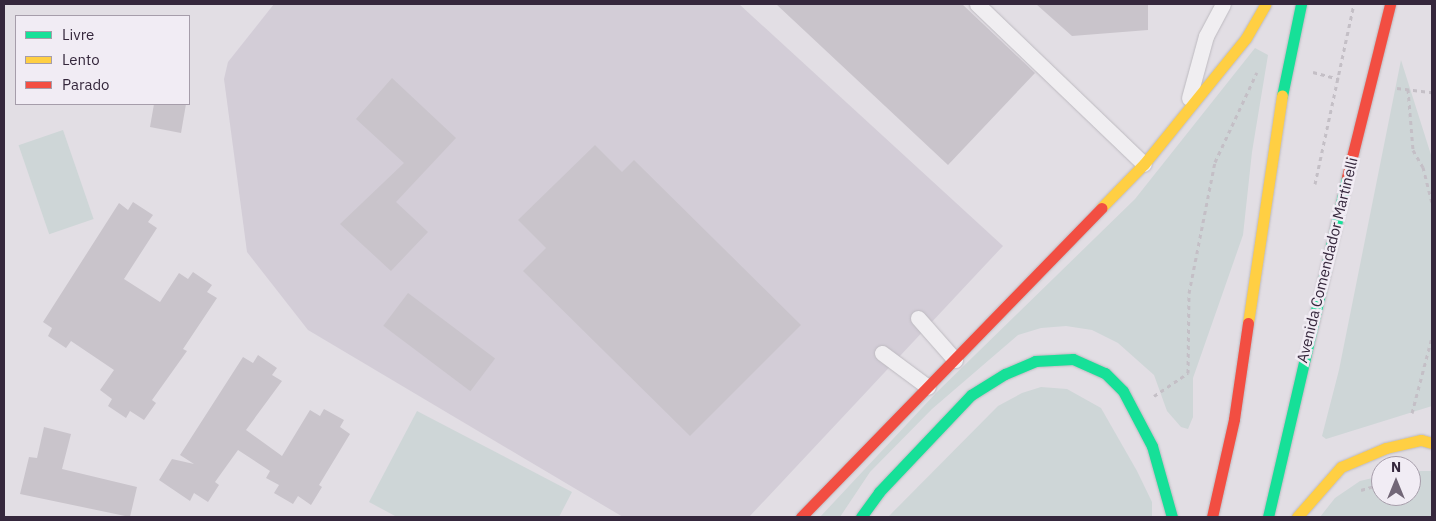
<!DOCTYPE html>
<html>
<head>
<meta charset="utf-8">
<style>
	body { margin:0 }
	#map { position:relative; width:1436px; height:521px; overflow:hidden; background:#e2dee4; font-family:"IBM Plex Sans",sans-serif }
	div>[style] { position:absolute }
	[style*='--x'] { left:calc(var(--x)*1px); top:calc(var(--y)*1px); width:calc(var(--w)*1px); rotate:calc(var(--a)*1deg) }
	.built>* { inset:0; background:#d3cdd7 }
	.green>* { inset:0; background:#ced6d7; transform-origin:0 0 }
	.building>* { inset:0; background:#c9c4cb; transform-origin:0 0 }
	.path>* { height:3px; margin-top:-1.5px; transform-origin:0; background:repeating-linear-gradient(90deg,#c4bfc6 0 4px,transparent 0 8px) }
	.roads { filter:drop-shadow(0 0 1px #bdbac0) drop-shadow(0 0 1px #bdbac0) }
	.lane>* { height:15px; margin:-7.5px; padding:0 7.5px; transform-origin:7.5px; border-radius:7.5px; background:#f0eef1 }
	.fast>* { height:11px; margin:-5.5px; padding:0 5.5px; transform-origin:5.5px; border-radius:5.5px; background:#16e098 }
	.slow>* { height:11px; margin:-5.5px; padding:0 5.5px; transform-origin:5.5px; border-radius:5.5px; background:#ffcf43 }
	.jam>* { height:11px; margin:-5.5px; padding:0 5.5px; transform-origin:5.5px; border-radius:5.5px; background:#f24e42 }
	span { translate:-50% -50%; white-space:nowrap; text-align:center; line-height:1.15; -webkit-text-stroke:5px #f1ecf4; paint-order:stroke }
	.street-label { font-size:15px; color:#35273c }
	.frame { position:absolute; inset:0; border:5px solid #35273c; pointer-events:none }
	.legend { position:absolute; left:15px; top:15px; width:175px; height:90px; box-sizing:border-box; background:#f1ecf4; border:1px solid #a69daa; margin:0; padding:6px 9px; list-style:none; font-size:15px; color:#35273c }
	.legend li { display:flex; align-items:center; gap:10px; height:25px }
	.legend b { width:25px; border:1px solid #a69daa }
	.north { position:absolute; left:1371px; top:456px; width:50px; height:50px; box-sizing:border-box; background:#f1ecf4; border:1px solid #a69daa; border-radius:50%; rotate:0deg; font-size:14px; font-weight:700; line-height:20px; text-align:center; color:#35273c }
	.north::after { content:''; display:block; margin:auto; width:18px; height:22px; background:#726777; clip-path:polygon(50% 0,100% 100%,50% 72%,0 100%) }
</style>
</head>
<body>
<div id="map">
	<div class="built">
		<i style="clip-path:polygon(274px 4px,739px 4px,1003px 246px,749px 517px,623px 517px,308px 330px,247px 252px,224px 79px,228px 62px)"></i>
	</div>
	<div class="green">
		<i style="clip-path:polygon(1255px 48px,1268px 55px,1252px 152px,1243px 235px,1193px 378px,1193px 417px,1188px 429px,1181px 427px,1167px 411px,1154px 375px,1118px 343px,1092px 330px,1066px 326px,1041px 328px,1018px 335px,932px 409px,870px 472px,840px 517px,820px 517px,936px 393px,1135px 199px)"></i>
		<i style="clip-path:polygon(1401px 60px,1432px 158px,1432px 406px,1326px 439px,1322px 436px,1339px 370px)"></i>
		<i style="left:63px;top:130px;width:94px;height:47px;rotate:71deg"></i>
		<i style="clip-path:polygon(1041px 387px,1067px 389px,1101px 408px,1137px 471px,1152px 502px,1152px 517px,888px 517px,998px 406px,1022px 393px)"></i>
		<i style="clip-path:polygon(417px 411px,572px 492px,559px 517px,397px 517px,369px 502px)"></i>
		<i style="clip-path:polygon(1411px 471px,1432px 471px,1432px 517px,1320px 517px,1335px 498px,1360px 481px,1381px 476px,1381px 496px,1411px 496px)"></i>
	</div>
	<div class="building">
		<i style="clip-path:polygon(776px 4px,962px 4px,1035px 73px,948px 165px)"></i>
		<i style="clip-path:polygon(1036px 4px,1148px 4px,1148px 30px,1072px 36px)"></i>
		<i style="clip-path:polygon(392px 78px,456px 138px,396px 202px,428px 232px,391px 271px,340px 224px,404px 163px,356px 119px)"></i>
		<i style="clip-path:polygon(154px 104px,186px 104px,181px 133px,150px 127px)"></i>
		<i style="clip-path:polygon(595px 145px,622px 172px,634px 160px,801px 325px,690px 436px,523px 271px,546px 248px,518px 220px)"></i>
		<i style="clip-path:polygon(133px 202px,153px 215px,148px 222px,157px 228px,124px 279px,160px 302px,179px 273px,188px 279px,193px 272px,212px 285px,207px 292px,217px 298px,183px 349px,187px 351px,152px 400px,156px 403px,144px 420px,130px 411px,126px 418px,108px 406px,112px 399px,100px 390px,114px 370px,71px 341px,66px 348px,48px 336px,52px 328px,43px 322px,119px 203px,128px 210px)"></i>
		<i style="left:408px;top:293px;width:109px;height:41px;rotate:37deg"></i>
		<i style="clip-path:polygon(258px 355px,277px 368px,272px 375px,282px 381px,246px 430px,282px 456px,310px 410px,320px 416px,324px 409px,344px 420px,340px 427px,350px 434px,319px 485px,322px 487px,311px 505px,298px 496px,293px 504px,274px 493px,279px 485px,266px 478px,270px 471px,238px 450px,215px 482px,219px 485px,208px 502px,194px 493px,190px 501px,159px 480px,172px 459px,194px 464px,180px 455px,243px 357px,253px 363px)"></i>
		<i style="clip-path:polygon(44px 427px,71px 434px,62px 469px,137px 487px,130px 517px,20px 494px,29px 457px,37px 458px)"></i>
	</div>
	<div class="path">
		<i style="--x:1313;--y:72;--w:27;--a:15"></i>
		<i style="--x:1397;--y:88;--w:35;--a:7"></i>
		<i style="--x:1408;--y:89;--w:61;--a:85.3"></i>
		<i style="--x:1413;--y:150;--w:20;--a:60"></i>
		<i style="--x:1423;--y:167;--w:36;--a:76"></i>
		<i style="--x:1315;--y:184;--w:184;--a:-77.8"></i>
		<i style="--x:1154;--y:396;--w:41;--a:-34.1"></i>
		<i style="--x:1188;--y:373;--w:80;--a:-89.3"></i>
		<i style="--x:1189;--y:293;--w:134;--a:-78.8"></i>
		<i style="--x:1215;--y:162;--w:99;--a:-65"></i>
		<i style="--x:1412;--y:413;--w:79;--a:-75.3"></i>
		<i style="--x:1361;--y:490;--w:21;--a:-17"></i>
	</div>
	<div class="roads">
		<div class="lane">
			<i style="--x:977;--y:4;--w:231;--a:43.8"></i>
			<i style="--x:1189;--y:98;--w:64;--a:-74.7"></i>
			<i style="--x:1206;--y:36;--w:36;--a:-62"></i>
			<i style="--x:918;--y:318;--w:56;--a:48.6"></i>
			<i style="--x:882;--y:353;--w:57;--a:36.5"></i>
		</div>
		<div class="fast">
			<i style="--x:1282;--y:96;--w:94;--a:-78.3"></i>
			<i style="--x:861;--y:517;--w:31;--a:-54"></i>
			<i style="--x:879;--y:492;--w:134;--a:-46.5"></i>
			<i style="--x:971;--y:395;--w:40;--a:-32"></i>
			<i style="--x:1005;--y:374;--w:33;--a:-23"></i>
			<i style="--x:1035;--y:361;--w:38;--a:-3"></i>
			<i style="--x:1073;--y:359;--w:35;--a:24"></i>
			<i style="--x:1105;--y:373;--w:25;--a:45"></i>
			<i style="--x:1123;--y:391;--w:62;--a:62.2"></i>
			<i style="--x:1152;--y:446;--w:74;--a:74.3"></i>
			<i style="--x:1268;--y:517;--w:349;--a:-76.9"></i>
		</div>
		<div class="slow">
			<i style="--x:1101;--y:208;--w:62;--a:-45.7"></i>
			<i style="--x:1144;--y:164;--w:162;--a:-51"></i>
			<i style="--x:1246;--y:38;--w:39;--a:-60"></i>
			<i style="--x:1248;--y:323;--w:230;--a:-81.5"></i>
			<i style="--x:1297;--y:517;--w:67;--a:-48.7"></i>
			<i style="--x:1341;--y:467;--w:49;--a:-22.9"></i>
			<i style="--x:1386;--y:448;--w:36;--a:-13"></i>
			<i style="--x:1421;--y:440;--w:11;--a:15"></i>
		</div>
		<div class="jam">
			<i style="--x:1347;--y:177;--w:178;--a:-76"></i>
			<i style="--x:801;--y:517;--w:431;--a:-45.8"></i>
			<i style="--x:1212;--y:517;--w:100;--a:-77.3"></i>
			<i style="--x:1234;--y:419;--w:97;--a:-81.7"></i>
		</div>
	</div>
	<div class="street-label">
		<span style="left:1327px;top:260px;rotate:-76deg">Avenida Comendador Martinelli</span>
	</div>
	<div class="frame"></div>
	<ul class="legend">
	<li><b style="height:6px;background:#16e098"></b>Livre</li>
	<li><b style="height:6px;background:#ffcf43"></b>Lento</li>
	<li><b style="height:6px;background:#f24e42"></b>Parado</li>
	</ul>
	<div class="north">N</div>
</div>
</body>
</html>
